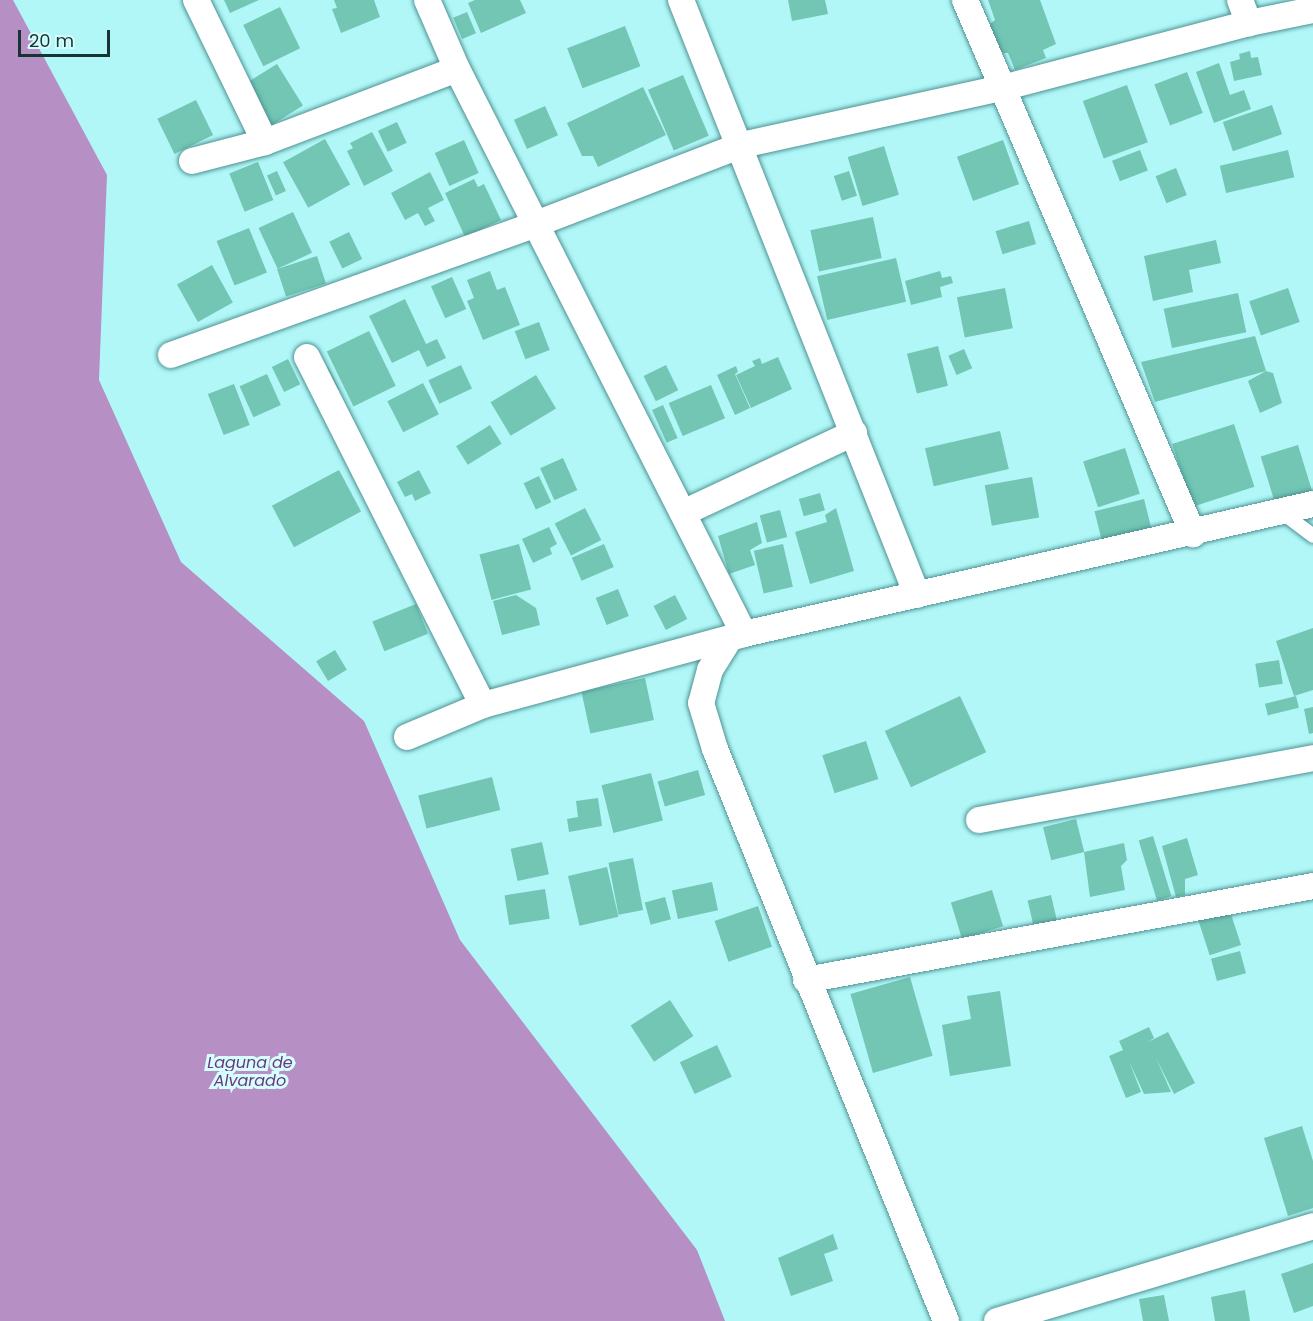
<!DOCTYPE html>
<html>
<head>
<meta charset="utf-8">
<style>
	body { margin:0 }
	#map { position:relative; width:1313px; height:1321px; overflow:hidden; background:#b1f7f8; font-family:Poppins,sans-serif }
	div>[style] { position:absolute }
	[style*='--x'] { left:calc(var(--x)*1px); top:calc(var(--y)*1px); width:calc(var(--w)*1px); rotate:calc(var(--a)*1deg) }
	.water>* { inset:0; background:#b68fc4 }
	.building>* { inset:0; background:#72c6b3; transform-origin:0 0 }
	.roads { filter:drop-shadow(0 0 2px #4e9293) drop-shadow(0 0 2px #4e9293) }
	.service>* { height:14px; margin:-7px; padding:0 7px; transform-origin:7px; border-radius:7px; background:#fff }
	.minor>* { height:26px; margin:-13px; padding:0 13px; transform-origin:13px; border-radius:13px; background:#fff }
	span { translate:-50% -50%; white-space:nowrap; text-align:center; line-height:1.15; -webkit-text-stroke:6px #d6feff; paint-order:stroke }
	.water-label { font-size:16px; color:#6a397b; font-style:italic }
	.scale { position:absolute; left:18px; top:30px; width:92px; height:27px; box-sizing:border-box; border:3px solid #173434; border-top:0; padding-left:8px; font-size:18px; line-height:21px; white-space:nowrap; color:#173434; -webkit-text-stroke:4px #d6feff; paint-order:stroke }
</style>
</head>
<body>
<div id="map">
	<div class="water">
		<i style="clip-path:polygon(0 0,13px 0,107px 175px,99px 380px,181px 562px,364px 721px,460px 940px,697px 1250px,725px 1321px,0 1321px)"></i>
	</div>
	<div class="building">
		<i style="clip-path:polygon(224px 0,259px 0,230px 13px)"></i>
		<i style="clip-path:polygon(334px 0,374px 0,380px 17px,341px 33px,332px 9px,337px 8px)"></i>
		<i style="clip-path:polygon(475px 0,520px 0,526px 13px,481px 33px,468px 3px)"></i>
		<i style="clip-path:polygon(788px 0,825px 0,828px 14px,792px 21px)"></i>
		<i style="clip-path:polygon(988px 0,1040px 0,1056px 44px,1043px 50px,1046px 58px,1015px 70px,1008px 53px,997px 53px,986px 27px,995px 20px)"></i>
		<i style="left:280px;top:7px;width:46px;height:41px;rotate:64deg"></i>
		<i style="left:467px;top:12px;width:23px;height:15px;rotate:67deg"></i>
		<i style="left:625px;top:26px;width:43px;height:62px;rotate:69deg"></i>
		<i style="clip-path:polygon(1250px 51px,1251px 58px,1258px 57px,1262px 75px,1234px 81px,1230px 62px,1240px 59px,1239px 54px)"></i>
		<i style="clip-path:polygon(1219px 63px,1230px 95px,1244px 90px,1251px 109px,1214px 123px,1196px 72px)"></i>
		<i style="left:277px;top:64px;width:49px;height:43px;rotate:58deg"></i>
		<i style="left:1187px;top:72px;width:44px;height:35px;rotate:69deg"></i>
		<i style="left:683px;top:75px;width:66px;height:38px;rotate:67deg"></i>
		<i style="left:1127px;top:85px;width:61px;height:47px;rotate:70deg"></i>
		<i style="clip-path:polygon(643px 87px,666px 135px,598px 167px,593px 156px,582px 156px,567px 123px)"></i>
		<i style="left:196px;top:100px;width:39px;height:43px;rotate:64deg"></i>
		<i style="left:1272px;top:105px;width:31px;height:52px;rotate:71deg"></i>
		<i style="left:545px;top:106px;width:32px;height:34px;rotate:66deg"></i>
		<i style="left:397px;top:122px;width:23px;height:21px;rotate:65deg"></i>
		<i style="clip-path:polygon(372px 132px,393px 171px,364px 186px,347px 151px,353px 148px,350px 143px)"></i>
		<i style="left:325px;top:139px;width:52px;height:48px;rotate:61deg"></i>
		<i style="left:464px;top:140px;width:36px;height:32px;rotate:66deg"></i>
		<i style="left:1003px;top:140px;width:47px;height:49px;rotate:70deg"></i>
		<i style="left:884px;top:146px;width:51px;height:38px;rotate:73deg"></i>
		<i style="left:1140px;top:150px;width:22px;height:30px;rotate:69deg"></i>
		<i style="left:1288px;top:150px;width:28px;height:70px;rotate:77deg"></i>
		<i style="left:258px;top:162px;width:41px;height:31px;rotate:68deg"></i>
		<i style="left:1176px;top:168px;width:29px;height:22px;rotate:68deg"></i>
		<i style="left:277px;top:171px;width:22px;height:11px;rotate:66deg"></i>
		<i style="left:849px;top:171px;width:26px;height:16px;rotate:72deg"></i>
		<i style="clip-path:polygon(430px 172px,444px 200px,428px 208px,435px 221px,425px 226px,418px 213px,405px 220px,391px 193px)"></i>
		<i style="clip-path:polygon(474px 179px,478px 187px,484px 184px,501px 220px,465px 237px,445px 193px)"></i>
		<i style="left:293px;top:212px;width:45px;height:38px;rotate:65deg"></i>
		<i style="left:873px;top:217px;width:42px;height:64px;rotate:78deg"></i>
		<i style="left:1029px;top:221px;width:24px;height:35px;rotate:73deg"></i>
		<i style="left:249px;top:228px;width:48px;height:35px;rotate:68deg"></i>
		<i style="left:349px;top:232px;width:30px;height:22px;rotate:64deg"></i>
		<i style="clip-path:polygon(1216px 240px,1221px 263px,1189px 270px,1193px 292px,1153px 301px,1144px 256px)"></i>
		<i style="left:317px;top:256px;width:29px;height:42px;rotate:72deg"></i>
		<i style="left:896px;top:258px;width:45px;height:81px;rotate:77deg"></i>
		<i style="left:212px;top:265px;width:43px;height:40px;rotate:61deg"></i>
		<i style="clip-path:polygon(490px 271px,497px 290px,505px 287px,520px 325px,483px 340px,467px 301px,474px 298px,467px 280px)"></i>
		<i style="clip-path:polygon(940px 271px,942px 278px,951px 276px,953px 283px,940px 287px,942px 297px,911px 305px,905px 281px)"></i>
		<i style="left:452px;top:277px;width:35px;height:23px;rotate:66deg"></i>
		<i style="left:1005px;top:288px;width:41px;height:49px;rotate:79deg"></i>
		<i style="left:1288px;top:288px;width:36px;height:41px;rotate:71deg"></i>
		<i style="left:1238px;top:293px;width:40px;height:76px;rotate:78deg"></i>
		<i style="clip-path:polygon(405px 299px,426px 344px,437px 339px,446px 358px,427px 367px,419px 350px,392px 363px,369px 316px)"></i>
		<i style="left:539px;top:322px;width:30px;height:26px;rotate:69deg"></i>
		<i style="left:369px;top:331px;width:61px;height:47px;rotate:64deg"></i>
		<i style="clip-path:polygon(1255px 336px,1266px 371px,1155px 402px,1141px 362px)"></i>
		<i style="left:938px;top:346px;width:41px;height:32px;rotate:76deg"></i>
		<i style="left:964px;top:349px;width:21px;height:17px;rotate:67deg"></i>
		<i style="clip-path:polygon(778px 357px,792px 389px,751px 408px,736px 375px,755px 366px,752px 361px,760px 358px,762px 364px)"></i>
		<i style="left:288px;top:359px;width:28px;height:18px;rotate:64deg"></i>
		<i style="left:461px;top:365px;width:26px;height:36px;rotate:65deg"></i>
		<i style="left:666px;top:365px;width:28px;height:25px;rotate:64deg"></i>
		<i style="clip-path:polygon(736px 366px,738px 372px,735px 374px,750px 408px,735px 415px,717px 375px)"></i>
		<i style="left:328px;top:367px;width:25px;height:9px;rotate:63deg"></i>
		<i style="clip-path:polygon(1266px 371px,1273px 373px,1282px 403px,1260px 413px,1248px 381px)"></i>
		<i style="left:267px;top:374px;width:34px;height:30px;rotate:66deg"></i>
		<i style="left:536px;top:375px;width:39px;height:53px;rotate:59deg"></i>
		<i style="left:423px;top:383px;width:35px;height:40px;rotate:63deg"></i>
		<i style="left:234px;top:384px;width:44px;height:28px;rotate:69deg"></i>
		<i style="left:711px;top:385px;width:36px;height:46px;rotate:67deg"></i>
		<i style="left:663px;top:405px;width:36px;height:12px;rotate:66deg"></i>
		<i style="left:1234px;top:424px;width:66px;height:65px;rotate:72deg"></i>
		<i style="left:490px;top:425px;width:22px;height:40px;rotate:58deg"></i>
		<i style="left:1000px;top:431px;width:39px;height:77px;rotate:77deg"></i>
		<i style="left:1298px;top:445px;width:51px;height:39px;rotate:73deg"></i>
		<i style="left:1125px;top:448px;width:48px;height:44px;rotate:72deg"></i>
		<i style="left:563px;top:458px;width:35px;height:25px;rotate:66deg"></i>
		<i style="left:339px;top:470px;width:47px;height:76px;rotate:62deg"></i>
		<i style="clip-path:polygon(419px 470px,431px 493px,415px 501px,412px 494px,405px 497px,397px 482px)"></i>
		<i style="left:539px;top:476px;width:29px;height:17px;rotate:65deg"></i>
		<i style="left:1032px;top:477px;width:41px;height:48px;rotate:80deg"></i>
		<i style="left:820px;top:493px;width:18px;height:22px;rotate:74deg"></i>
		<i style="left:1144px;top:499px;width:36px;height:51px;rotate:76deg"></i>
		<i style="left:585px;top:508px;width:36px;height:34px;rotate:63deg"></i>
		<i style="clip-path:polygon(836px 508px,854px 571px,810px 584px,795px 532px,827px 522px,825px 515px)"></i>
		<i style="left:780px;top:510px;width:28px;height:21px;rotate:75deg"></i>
		<i style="clip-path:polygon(757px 522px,762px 543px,750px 550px,755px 565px,729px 574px,718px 536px)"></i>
		<i style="clip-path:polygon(549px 527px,557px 544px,550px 548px,552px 554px,533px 563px,522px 539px)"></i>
		<i style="left:519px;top:544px;width:47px;height:41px;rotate:75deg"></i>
		<i style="left:604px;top:544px;width:25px;height:35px;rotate:67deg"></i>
		<i style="left:783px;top:544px;width:44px;height:30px;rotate:77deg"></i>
		<i style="left:618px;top:589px;width:29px;height:24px;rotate:68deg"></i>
		<i style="clip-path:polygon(516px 595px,536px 608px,540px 625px,502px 635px,493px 601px)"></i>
		<i style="left:675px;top:595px;width:27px;height:24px;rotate:63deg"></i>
		<i style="left:416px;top:604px;width:32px;height:47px;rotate:68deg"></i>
		<i style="clip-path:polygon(1313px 628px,1313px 690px,1294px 696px,1276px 641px)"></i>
		<i style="left:335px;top:650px;width:23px;height:22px;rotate:59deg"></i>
		<i style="left:1279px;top:660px;width:24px;height:24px;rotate:81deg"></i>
		<i style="left:645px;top:678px;width:43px;height:65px;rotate:78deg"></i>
		<i style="left:960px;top:696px;width:62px;height:83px;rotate:65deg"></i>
		<i style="left:1296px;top:696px;width:12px;height:32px;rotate:76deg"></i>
		<i style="clip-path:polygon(1313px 707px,1313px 733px,1309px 734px,1304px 709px)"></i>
		<i style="left:866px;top:741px;width:40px;height:46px;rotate:72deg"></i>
		<i style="left:698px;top:770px;width:26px;height:42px;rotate:74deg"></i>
		<i style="left:651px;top:773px;width:49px;height:51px;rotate:76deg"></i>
		<i style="left:492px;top:777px;width:34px;height:76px;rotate:76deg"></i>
		<i style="clip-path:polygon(598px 798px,602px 826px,569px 832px,567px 819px,578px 817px,576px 801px)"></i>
		<i style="left:1076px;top:819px;width:34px;height:34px;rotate:76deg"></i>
		<i style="left:1153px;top:836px;width:63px;height:15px;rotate:73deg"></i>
		<i style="clip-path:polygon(1187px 838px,1198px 875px,1185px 879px,1185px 895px,1176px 897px,1162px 846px)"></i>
		<i style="left:542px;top:842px;width:33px;height:32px;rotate:78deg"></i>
		<i style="clip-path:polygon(1124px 843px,1127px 860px,1121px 866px,1125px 890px,1090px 897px,1084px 852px)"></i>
		<i style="left:633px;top:858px;width:53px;height:25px;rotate:79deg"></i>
		<i style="left:607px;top:867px;width:51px;height:40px;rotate:77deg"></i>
		<i style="left:712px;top:882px;width:29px;height:41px;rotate:78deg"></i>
		<i style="left:545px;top:889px;width:30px;height:41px;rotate:81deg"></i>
		<i style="left:992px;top:890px;width:38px;height:43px;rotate:73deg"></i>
		<i style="left:1051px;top:895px;width:36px;height:24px;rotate:77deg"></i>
		<i style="left:665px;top:897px;width:23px;height:21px;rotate:75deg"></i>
		<i style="left:758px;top:906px;width:43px;height:46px;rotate:71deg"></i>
		<i style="left:1229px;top:908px;width:39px;height:33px;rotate:72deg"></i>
		<i style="left:1240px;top:951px;width:23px;height:30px;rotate:75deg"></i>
		<i style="left:910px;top:977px;width:82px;height:62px;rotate:74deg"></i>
		<i style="clip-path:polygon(1000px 991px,1011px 1066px,950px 1076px,942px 1025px,971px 1019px,967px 996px)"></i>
		<i style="left:670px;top:1000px;width:43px;height:47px;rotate:57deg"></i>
		<i style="clip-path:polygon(1149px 1027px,1154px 1038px,1148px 1042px,1168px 1032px,1195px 1083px,1174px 1094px,1156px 1058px,1171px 1092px,1144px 1094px,1129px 1061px,1141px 1092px,1126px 1098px,1109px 1056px,1123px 1050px,1119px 1041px)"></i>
		<i style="left:717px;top:1045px;width:35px;height:41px;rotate:65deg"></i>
		<i style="clip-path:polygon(1302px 1126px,1313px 1161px,1313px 1208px,1288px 1216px,1264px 1138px)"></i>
		<i style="clip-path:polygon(833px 1234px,838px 1249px,824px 1254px,833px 1281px,791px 1296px,778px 1258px)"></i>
		<i style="clip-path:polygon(1313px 1263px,1313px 1306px,1294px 1313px,1281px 1274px)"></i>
		<i style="clip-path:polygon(1245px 1290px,1250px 1321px,1215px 1321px,1211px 1297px)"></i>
		<i style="clip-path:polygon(1164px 1295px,1169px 1321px,1143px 1321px,1139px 1299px)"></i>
	</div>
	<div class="roads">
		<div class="service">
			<i style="--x:1283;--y:513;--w:38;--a:37"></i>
		</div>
		<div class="minor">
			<i style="--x:196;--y:0;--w:158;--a:64.1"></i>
			<i style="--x:427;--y:0;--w:75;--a:66.5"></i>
			<i style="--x:457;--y:69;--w:634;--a:63.07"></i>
			<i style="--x:681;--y:0;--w:640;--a:68.36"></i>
			<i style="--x:965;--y:0;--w:581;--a:66.88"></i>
			<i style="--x:1240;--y:0;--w:25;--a:69"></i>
			<i style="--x:192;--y:161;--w:75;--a:-14.6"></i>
			<i style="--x:265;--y:142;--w:205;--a:-20.8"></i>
			<i style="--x:171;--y:355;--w:388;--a:-19.7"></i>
			<i style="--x:536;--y:224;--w:221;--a:-21"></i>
			<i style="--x:742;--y:145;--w:266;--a:-12.4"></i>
			<i style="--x:1002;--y:88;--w:255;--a:-14.7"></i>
			<i style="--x:1249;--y:23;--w:65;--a:-11.5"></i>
			<i style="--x:307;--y:357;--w:390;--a:63.2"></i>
			<i style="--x:683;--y:513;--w:189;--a:-25.1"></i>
			<i style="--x:728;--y:641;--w:34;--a:122"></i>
			<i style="--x:710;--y:670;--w:34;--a:105"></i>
			<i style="--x:701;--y:703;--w:48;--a:73.1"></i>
			<i style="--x:715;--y:749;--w:617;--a:68.01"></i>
			<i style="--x:407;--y:737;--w:82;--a:-22.8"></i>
			<i style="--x:483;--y:705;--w:270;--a:-15.2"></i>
			<i style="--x:744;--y:634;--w:584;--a:-12.87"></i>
			<i style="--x:979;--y:820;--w:340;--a:-10.5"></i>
			<i style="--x:806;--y:980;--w:516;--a:-10.5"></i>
			<i style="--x:997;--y:1321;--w:330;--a:-16.7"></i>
		</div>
	</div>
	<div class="water-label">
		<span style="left:250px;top:1072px">Laguna de<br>Alvarado</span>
	</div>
	<div class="scale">20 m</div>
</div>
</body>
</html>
